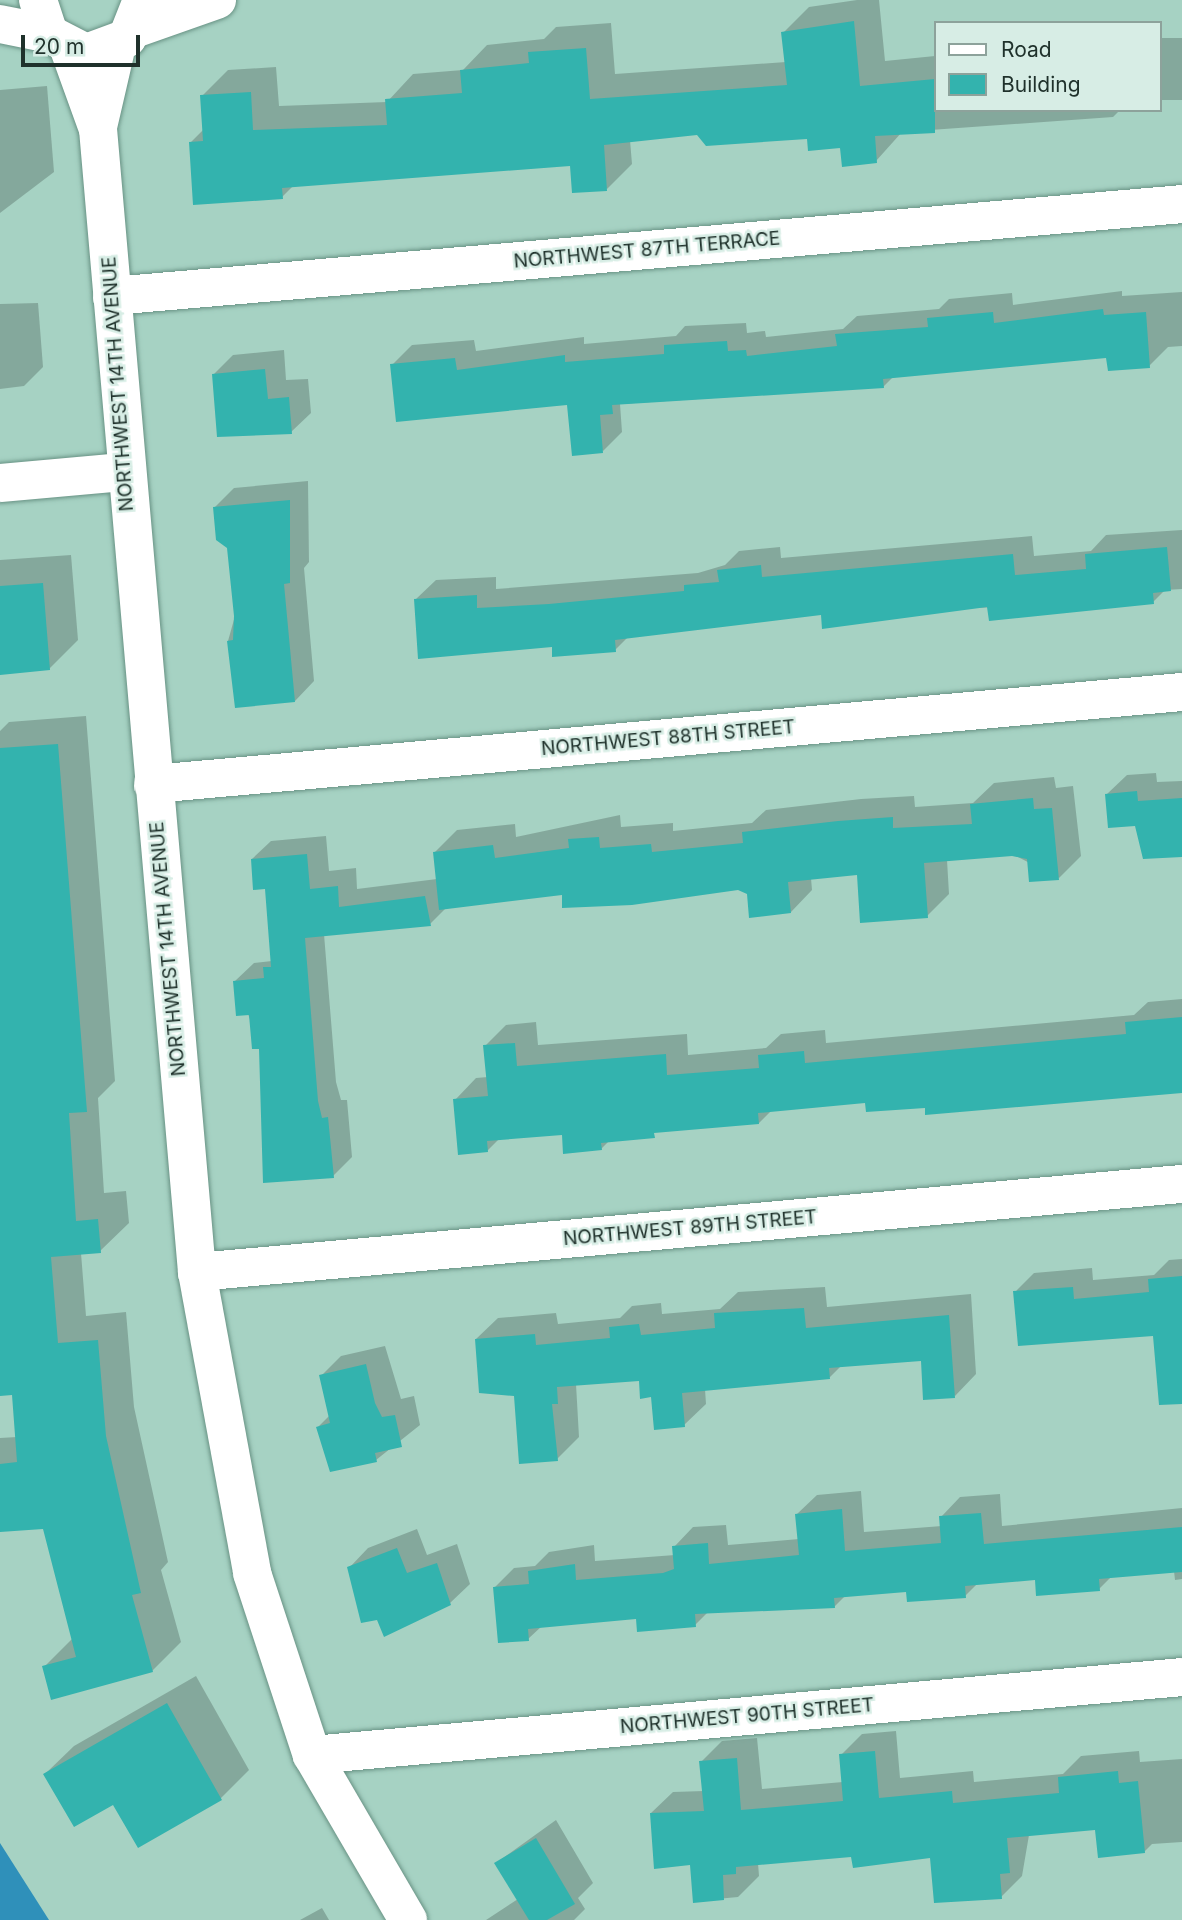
<!DOCTYPE html>
<html>
<head>
<meta charset="utf-8">
<style>
	body { margin:0 }
	#map { position:relative; width:1182px; height:1920px; overflow:hidden; background:#a6d2c3; font-family:Inter,sans-serif }
	div>[style] { position:absolute }
	[style*='--x'] { left:calc(var(--x)*1px); top:calc(var(--y)*1px); width:calc(var(--w)*1px); rotate:calc(var(--a)*1deg) }
	.water>* { inset:0; background:#2f90ba }
	.shadow>* { inset:0; background:#0003; transform-origin:0 0 }
	.building>* { inset:0; background:#33b3ae }
	.roads { filter:drop-shadow(0 0 2px #689284) drop-shadow(0 0 2px #689284) }
	.street>* { height:38px; margin:-19px; padding:0 19px; transform-origin:19px; border-radius:19px; background:#fff }
	.secondary>* { height:38px; margin:-19px; padding:0 19px; transform-origin:19px; border-radius:19px; background:#fff }
	span { translate:-50% -50%; white-space:nowrap; text-align:center; line-height:1.15; -webkit-text-stroke:5px #d7ede5; paint-order:stroke }
	.street-label { font-size:19px; color:#1f312b }
	.legend { position:absolute; left:934px; top:21px; width:228px; height:91px; box-sizing:border-box; background:#d7ede5; border:2px solid #8da29b; margin:0; padding:9px 12px; list-style:none; font-size:21px; color:#1f312b }
	.legend li { display:flex; align-items:center; gap:14px; height:35px }
	.legend b { width:35px; border:2px solid #8da29b }
	.scale { position:absolute; left:21px; top:35px; width:119px; height:32px; box-sizing:border-box; border:4px solid #1f312b; border-top:0; padding-left:9px; font-size:21px; line-height:24px; white-space:nowrap; color:#1f312b; -webkit-text-stroke:5px #d7ede5; paint-order:stroke }
</style>
</head>
<body>
<div id="map">
	<div class="water">
		<i style="clip-path:polygon(0 1843px,49px 1920px,0 1920px)"></i>
	</div>
	<div class="shadow">
		<i style="clip-path:polygon(857px 0,879px 0,885px 61px,935px 56px,935px 110px,1120px 110px,1113px 117px,902px 132px,876px 161px,808px 137px,698px 133px,630px 140px,632px 164px,607px 189px,572px 164px,293px 186px,282px 197px,190px 143px,204px 129px,202px 96px,228px 70px,276px 67px,279px 106px,387px 102px,413px 74px,463px 70px,487px 45px,544px 39px,556px 27px,611px 23px,615px 74px,786px 62px,783px 33px,809px 7px)"></i>
		<i style="left:1182px;top:38px;width:62px;height:23px;rotate:90deg"></i>
		<i style="clip-path:polygon(47px 86px,54px 172px,0 213px,0 90px)"></i>
		<i style="clip-path:polygon(1122px 291px,1122px 296px,1182px 292px,1182px 346px,1168px 347px,1149px 366px,1108px 356px,894px 376px,883px 387px,620px 404px,622px 432px,603px 451px,569px 403px,392px 365px,412px 345px,474px 340px,476px 351px,584px 337px,584px 344px,676px 336px,685px 326px,746px 323px,747px 333px,765px 331px,766px 337px,843px 329px,857px 316px,939px 309px,949px 299px,1012px 293px,1013px 305px)"></i>
		<i style="clip-path:polygon(38px 303px,43px 367px,24px 386px,0 389px,0 304px)"></i>
		<i style="clip-path:polygon(284px 350px,286px 380px,308px 379px,311px 413px,291px 432px,214px 374px,233px 355px)"></i>
		<i style="clip-path:polygon(308px 481px,309px 562px,304px 568px,314px 681px,295px 701px,228px 641px,235px 616px,229px 547px,215px 507px,234px 488px)"></i>
		<i style="clip-path:polygon(1182px 530px,1182px 589px,1165px 590px,1153px 602px,823px 613px,628px 637px,615px 650px,553px 646px,416px 599px,436px 580px,496px 577px,496px 589px,698px 573px,725px 565px,739px 551px,780px 547px,781px 558px,1032px 536px,1034px 556px,1091px 551px,1106px 535px)"></i>
		<i style="clip-path:polygon(71px 555px,78px 640px,49px 669px,0 673px,0 560px)"></i>
		<i style="clip-path:polygon(86px 716px,115px 1081px,98px 1098px,104px 1193px,126px 1191px,129px 1223px,100px 1251px,81px 1253px,86px 1316px,126px 1312px,134px 1407px,168px 1562px,161px 1570px,181px 1642px,152px 1671px,44px 1667px,73px 1638px,44px 1527px,0 1530px,0 1438px,17px 1437px,14px 1393px,0 1394px,0 731px,9px 722px)"></i>
		<i style="clip-path:polygon(1156px 773px,1157px 782px,1182px 781px,1182px 855px,1136px 824px,1107px 794px,1127px 775px)"></i>
		<i style="clip-path:polygon(1054px 777px,1056px 788px,1073px 786px,1081px 856px,1059px 878px,1012px 854px,947px 860px,949px 894px,927px 916px,858px 873px,811px 878px,812px 890px,791px 912px,739px 888px,564px 893px,447px 907px,430px 924px,324px 934px,336px 1082px,341px 1100px,347px 1100px,352px 1157px,333px 1176px,261px 1047px,235px 981px,254px 963px,272px 961px,266px 887px,252px 859px,271px 841px,326px 836px,329px 871px,356px 868px,357px 889px,437px 879px,435px 852px,457px 830px,515px 824px,516px 837px,620px 815px,621px 827px,673px 823px,673px 831px,752px 823px,766px 810px,861px 799px,914px 796px,915px 807px,973px 803px,994px 783px)"></i>
		<i style="clip-path:polygon(1182px 999px,1182px 1091px,926px 1106px,867px 1101px,772px 1110px,759px 1123px,659px 1131px,610px 1140px,601px 1149px,563px 1133px,500px 1138px,487px 1151px,455px 1100px,476px 1078px,488px 1077px,485px 1046px,506px 1025px,536px 1022px,538px 1045px,687px 1034px,688px 1055px,766px 1048px,781px 1034px,825px 1030px,826px 1043px,1134px 1015px,1148px 1002px)"></i>
		<i style="clip-path:polygon(1182px 1259px,1182px 1351px,1154px 1334px,1015px 1292px,1034px 1273px,1092px 1268px,1093px 1280px,1154px 1275px,1169px 1260px)"></i>
		<i style="clip-path:polygon(825px 1287px,827px 1307px,971px 1294px,976px 1374px,955px 1396px,922px 1360px,842px 1365px,830px 1377px,705px 1389px,706px 1404px,684px 1425px,640px 1379px,576px 1384px,579px 1437px,557px 1459px,476px 1339px,498px 1318px,556px 1313px,558px 1324px,620px 1318px,632px 1306px,661px 1303px,662px 1314px,720px 1309px,738px 1292px)"></i>
		<i style="clip-path:polygon(385px 1346px,401px 1399px,414px 1396px,420px 1425px,376px 1460px,318px 1427px,330px 1415px,321px 1376px,341px 1356px)"></i>
		<i style="clip-path:polygon(861px 1491px,864px 1532px,942px 1526px,941px 1517px,960px 1497px,1000px 1494px,1002px 1526px,1182px 1508px,1182px 1579px,1175px 1580px,1174px 1571px,1112px 1576px,1099px 1589px,1036px 1578px,978px 1583px,965px 1596px,907px 1590px,845px 1596px,834px 1607px,708px 1612px,695px 1625px,638px 1617px,542px 1626px,528px 1639px,495px 1587px,514px 1568px,535px 1566px,549px 1552px,594px 1545px,595px 1561px,675px 1555px,674px 1547px,693px 1527px,726px 1525px,728px 1545px,799px 1539px,797px 1514px,817px 1495px)"></i>
		<i style="clip-path:polygon(417px 1529px,427px 1555px,457px 1544px,470px 1584px,450px 1603px,378px 1618px,349px 1568px,368px 1548px)"></i>
		<i style="clip-path:polygon(196px 1676px,249px 1770px,221px 1798px,114px 1802px,45px 1774px,74px 1746px)"></i>
		<i style="clip-path:polygon(896px 1731px,900px 1778px,973px 1771px,974px 1782px,1063px 1774px,1081px 1756px,1139px 1751px,1140px 1762px,1182px 1759px,1182px 1842px,1152px 1844px,1144px 1852px,1097px 1828px,1029px 1835px,1022px 1876px,1001px 1897px,932px 1857px,853px 1855px,758px 1863px,759px 1876px,738px 1897px,695px 1901px,691px 1863px,651px 1813px,673px 1792px,704px 1791px,701px 1762px,722px 1741px,757px 1738px,762px 1789px,843px 1782px,841px 1755px,862px 1734px)"></i>
		<i style="clip-path:polygon(556px 1820px,593px 1883px,578px 1898px,585px 1909px,574px 1920px,486px 1920px,518px 1899px,496px 1863px)"></i>
		<i style="clip-path:polygon(322px 1908px,329px 1920px,300px 1920px)"></i>
	</div>
	<div class="building">
		<i style="clip-path:polygon(854px 21px,860px 86px,935px 79px,935px 133px,875px 136px,877px 163px,842px 167px,840px 148px,808px 151px,807px 139px,706px 146px,697px 135px,604px 145px,607px 191px,572px 193px,570px 166px,282px 188px,283px 199px,193px 205px,189px 142px,203px 141px,200px 95px,251px 92px,253px 130px,387px 125px,385px 99px,462px 93px,460px 70px,529px 63px,528px 52px,586px 48px,590px 99px,787px 85px,781px 32px)"></i>
		<i style="clip-path:polygon(1103px 309px,1104px 315px,1146px 312px,1150px 368px,1108px 371px,1106px 358px,883px 379px,884px 388px,612px 405px,613px 414px,600px 415px,603px 453px,572px 456px,567px 405px,396px 422px,390px 364px,455px 358px,457px 370px,565px 355px,565px 362px,664px 354px,664px 345px,727px 341px,728px 351px,746px 350px,747px 356px,837px 346px,835px 334px,928px 327px,927px 318px,993px 312px,994px 323px)"></i>
		<i style="clip-path:polygon(265px 369px,268px 399px,289px 397px,292px 434px,217px 437px,212px 374px)"></i>
		<i style="clip-path:polygon(290px 500px,290px 583px,284px 584px,295px 702px,235px 708px,227px 641px,233px 640px,234px 616px,227px 548px,216px 540px,213px 507px)"></i>
		<i style="clip-path:polygon(1167px 547px,1171px 591px,1153px 593px,1154px 604px,989px 621px,987px 607px,822px 629px,821px 615px,615px 640px,616px 652px,552px 657px,552px 647px,418px 659px,414px 599px,477px 595px,477px 608px,549px 604px,684px 591px,684px 585px,719px 582px,717px 570px,761px 565px,762px 577px,1013px 554px,1015px 575px,1086px 569px,1085px 554px)"></i>
		<i style="clip-path:polygon(43px 583px,50px 670px,0 675px,0 586px)"></i>
		<i style="clip-path:polygon(58px 744px,87px 1112px,69px 1113px,76px 1221px,98px 1219px,101px 1253px,51px 1257px,58px 1343px,98px 1340px,106px 1436px,141px 1593px,132px 1595px,153px 1672px,51px 1700px,42px 1666px,76px 1657px,43px 1529px,0 1532px,0 1464px,17px 1462px,12px 1395px,0 1396px,0 748px)"></i>
		<i style="clip-path:polygon(1137px 791px,1138px 801px,1182px 798px,1182px 857px,1143px 859px,1135px 826px,1108px 828px,1105px 794px)"></i>
		<i style="clip-path:polygon(1033px 798px,1034px 809px,1052px 808px,1059px 880px,1029px 882px,1027px 859px,1012px 856px,924px 863px,928px 918px,860px 923px,857px 875px,788px 882px,791px 913px,749px 918px,747px 894px,738px 890px,632px 905px,562px 908px,562px 895px,439px 910px,433px 852px,493px 845px,495px 858px,569px 848px,568px 839px,599px 837px,600px 848px,651px 844px,652px 852px,743px 843px,742px 832px,838px 821px,893px 817px,893px 828px,972px 824px,970px 804px)"></i>
		<i style="clip-path:polygon(307px 854px,310px 889px,338px 886px,339px 907px,425px 896px,431px 926px,305px 938px,318px 1101px,322px 1118px,328px 1117px,334px 1178px,263px 1183px,259px 1049px,252px 1049px,249px 1015px,236px 1016px,233px 981px,264px 978px,263px 967px,271px 967px,265px 889px,253px 890px,251px 859px)"></i>
		<i style="clip-path:polygon(1182px 1017px,1182px 1093px,925px 1115px,925px 1108px,866px 1112px,865px 1103px,758px 1113px,759px 1124px,654px 1133px,655px 1138px,601px 1143px,602px 1150px,563px 1154px,562px 1135px,487px 1141px,488px 1152px,458px 1155px,453px 1099px,488px 1096px,483px 1045px,515px 1043px,517px 1066px,666px 1054px,667px 1075px,759px 1068px,758px 1055px,804px 1051px,805px 1063px,1126px 1034px,1125px 1022px)"></i>
		<i style="clip-path:polygon(1182px 1276px,1182px 1404px,1159px 1405px,1153px 1336px,1018px 1346px,1013px 1291px,1073px 1287px,1074px 1299px,1149px 1292px,1148px 1279px)"></i>
		<i style="clip-path:polygon(804px 1308px,806px 1328px,949px 1315px,955px 1398px,923px 1400px,921px 1361px,829px 1368px,830px 1379px,682px 1393px,685px 1427px,654px 1430px,651px 1397px,640px 1399px,639px 1381px,557px 1387px,558px 1404px,552px 1404px,558px 1461px,519px 1464px,514px 1396px,479px 1393px,475px 1339px,535px 1334px,536px 1345px,610px 1338px,609px 1327px,639px 1324px,641px 1335px,715px 1328px,714px 1313px)"></i>
		<i style="clip-path:polygon(366px 1364px,375px 1403px,382px 1417px,395px 1415px,402px 1447px,375px 1453px,377px 1462px,330px 1472px,316px 1427px,330px 1423px,319px 1375px)"></i>
		<i style="clip-path:polygon(842px 1509px,845px 1551px,941px 1543px,939px 1516px,981px 1513px,984px 1544px,1182px 1527px,1182px 1572px,1099px 1579px,1100px 1591px,1036px 1596px,1035px 1580px,965px 1586px,966px 1598px,907px 1602px,906px 1592px,834px 1598px,835px 1608px,695px 1614px,696px 1627px,637px 1632px,636px 1619px,528px 1629px,529px 1641px,498px 1643px,493px 1587px,529px 1584px,528px 1571px,575px 1564px,576px 1580px,663px 1573px,674px 1569px,672px 1546px,708px 1543px,709px 1564px,799px 1555px,795px 1514px)"></i>
		<i style="clip-path:polygon(397px 1548px,407px 1573px,437px 1563px,451px 1605px,384px 1637px,377px 1620px,361px 1623px,347px 1567px)"></i>
		<i style="clip-path:polygon(167px 1703px,222px 1800px,138px 1848px,113px 1805px,74px 1827px,43px 1774px)"></i>
		<i style="clip-path:polygon(875px 1751px,879px 1798px,952px 1791px,953px 1803px,1059px 1793px,1058px 1777px,1118px 1771px,1119px 1783px,1138px 1781px,1145px 1853px,1098px 1858px,1095px 1830px,1007px 1838px,1010px 1873px,1000px 1874px,1002px 1899px,934px 1903px,930px 1858px,853px 1868px,851px 1857px,736px 1867px,736px 1874px,723px 1875px,724px 1900px,693px 1903px,690px 1865px,654px 1869px,650px 1813px,704px 1811px,699px 1761px,737px 1758px,741px 1810px,843px 1801px,839px 1754px)"></i>
		<i style="clip-path:polygon(536px 1838px,575px 1904px,547px 1920px,529px 1920px,494px 1863px)"></i>
	</div>
	<div class="roads">
		<div class="street">
			<i style="--x:0;--y:24;--w:50;--a:11.5"></i>
			<i style="--x:69;--y:49;--w:85;--a:70.1"></i>
			<i style="--x:98;--y:129;--w:1147;--a:85.05"></i>
			<i style="--x:197;--y:1272;--w:306;--a:79.6"></i>
			<i style="--x:252;--y:1573;--w:192;--a:71.8"></i>
			<i style="--x:312;--y:1755;--w:191;--a:59.8"></i>
			<i style="--x:98;--y:127;--w:84;--a:-77"></i>
			<i style="--x:112;--y:296;--w:1074;--a:-4.91"></i>
			<i style="--x:0;--y:483;--w:124;--a:-5.1"></i>
			<i style="--x:153;--y:784;--w:1033;--a:-5.11"></i>
			<i style="--x:197;--y:1272;--w:989;--a:-5.11"></i>
			<i style="--x:312;--y:1755;--w:873;--a:-5.12"></i>
		</div>
		<div class="secondary">
			<i style="--x:38;--y:0;--w:36;--a:72"></i>
			<i style="--x:49;--y:34;--w:42;--a:27.2"></i>
			<i style="--x:86;--y:53;--w:44;--a:-20.1"></i>
			<i style="--x:127;--y:38;--w:41;--a:-68.5"></i>
			<i style="--x:134;--y:29;--w:88;--a:-19.3"></i>
		</div>
	</div>
	<div class="street-label">
		<span style="left:647px;top:250px;rotate:-5deg">NORTHWEST 87TH TERRACE</span>
		<span style="left:118px;top:384px;rotate:-94deg">NORTHWEST 14TH AVENUE</span>
		<span style="left:668px;top:738px;rotate:-5deg">NORTHWEST 88TH STREET</span>
		<span style="left:168px;top:949px;rotate:-95deg">NORTHWEST 14TH AVENUE</span>
		<span style="left:690px;top:1228px;rotate:-5deg">NORTHWEST 89TH STREET</span>
		<span style="left:747px;top:1716px;rotate:-5deg">NORTHWEST 90TH STREET</span>
	</div>
	<ul class="legend">
	<li><b style="height:9px;background:#fff"></b>Road</li>
	<li><b style="height:19px;background:#33b3ae"></b>Building</li>
	</ul>
	<div class="scale">20 m</div>
</div>
</body>
</html>
